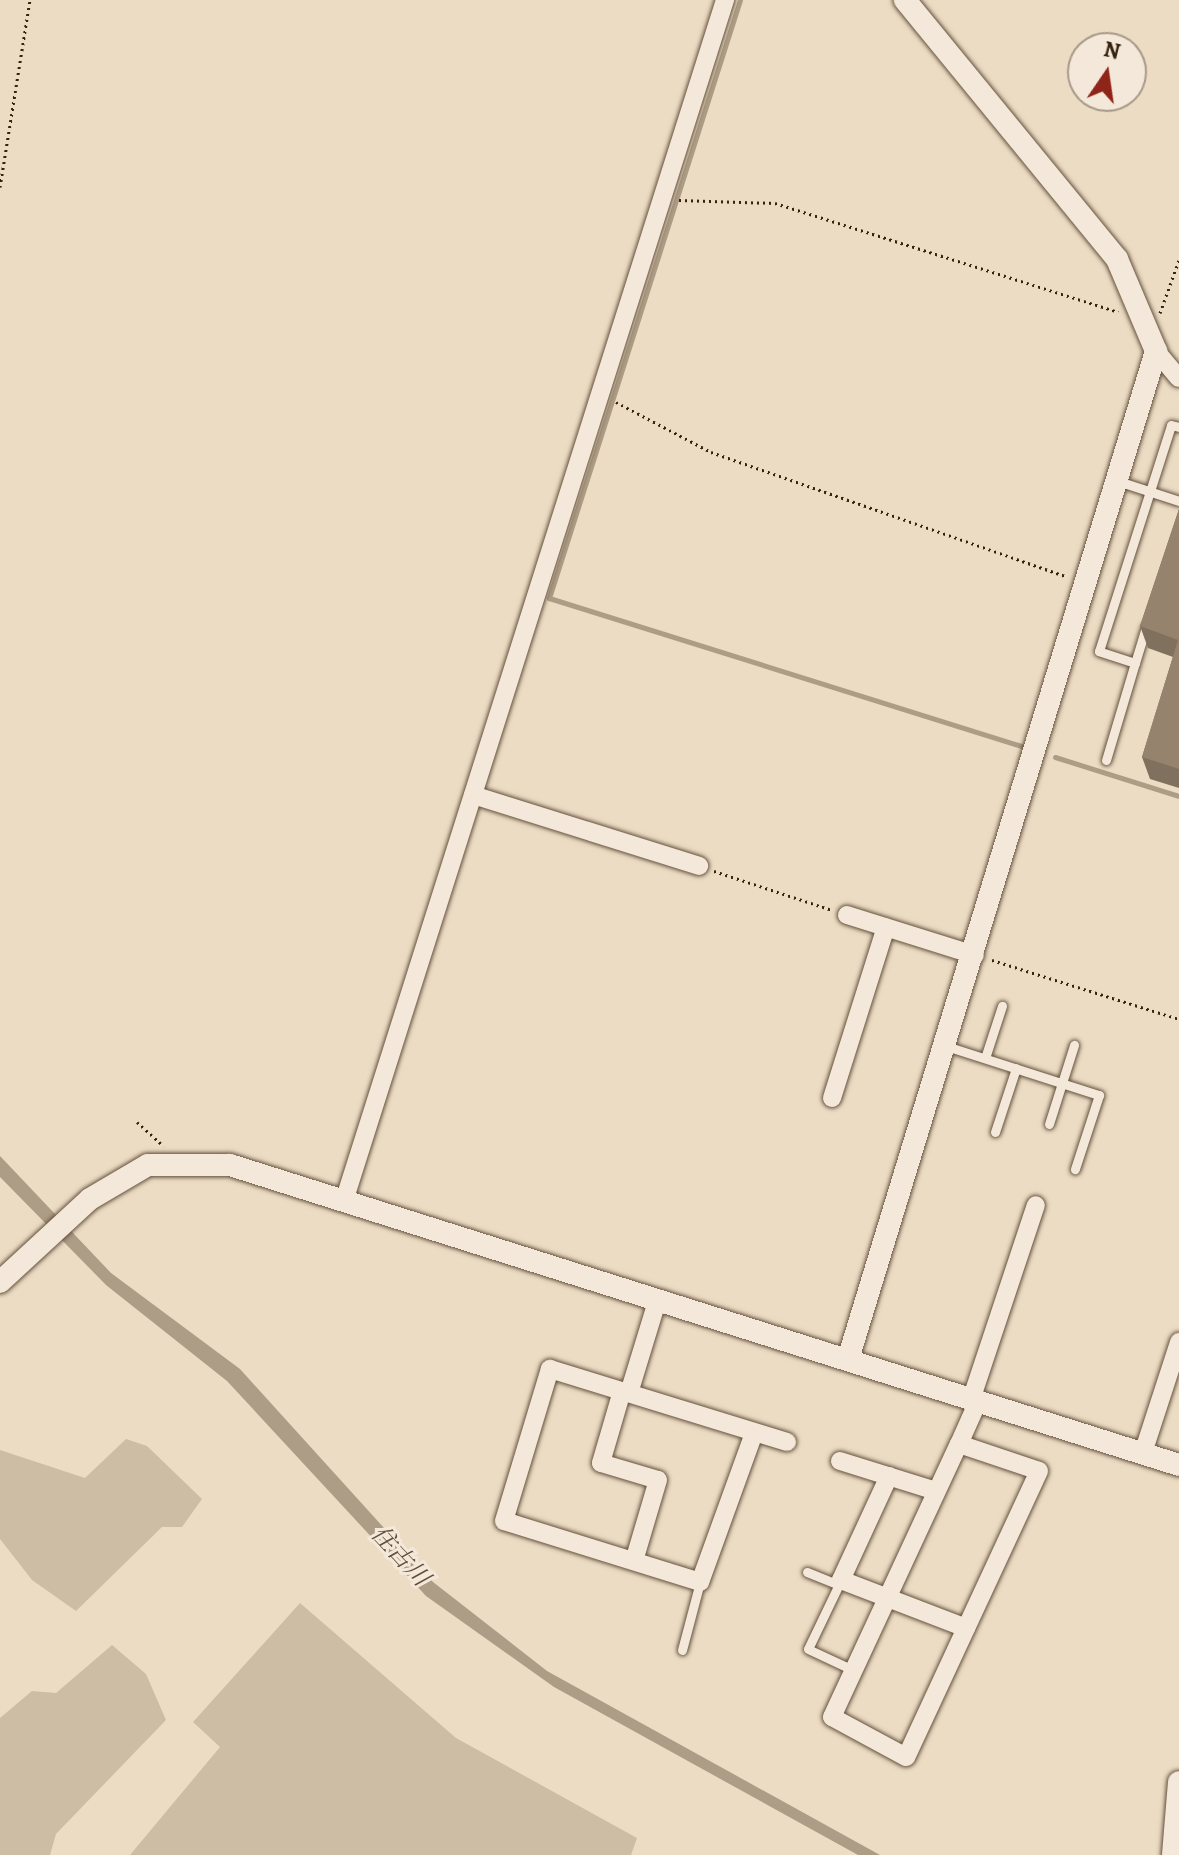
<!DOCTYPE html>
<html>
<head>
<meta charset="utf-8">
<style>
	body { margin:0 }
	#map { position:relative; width:1179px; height:1855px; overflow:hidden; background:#ecdcc4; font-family:Alegreya,"Noto Serif JP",serif }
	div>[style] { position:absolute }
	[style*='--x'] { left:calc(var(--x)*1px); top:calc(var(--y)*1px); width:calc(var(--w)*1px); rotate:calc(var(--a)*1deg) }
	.green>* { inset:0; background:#cdbda5 }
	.water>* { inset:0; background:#ae9d86 }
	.stream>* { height:5px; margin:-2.5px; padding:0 2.5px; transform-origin:2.5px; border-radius:2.5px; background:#ae9d86 }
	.path>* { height:3px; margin-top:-1.5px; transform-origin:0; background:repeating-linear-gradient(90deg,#36230f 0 2px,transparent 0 6px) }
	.roads { filter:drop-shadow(0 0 2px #64513c) drop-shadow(0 0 2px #64513c) }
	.service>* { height:9px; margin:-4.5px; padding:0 4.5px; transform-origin:4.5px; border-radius:4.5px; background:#f3e8d9 }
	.minor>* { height:18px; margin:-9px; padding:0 9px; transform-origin:9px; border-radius:9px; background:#f3e8d9 }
	.tertiary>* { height:22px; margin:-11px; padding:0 11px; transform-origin:11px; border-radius:11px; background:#f3e8d9 }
	.wall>* { inset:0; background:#80715e }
	.building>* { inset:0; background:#95836d }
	span { translate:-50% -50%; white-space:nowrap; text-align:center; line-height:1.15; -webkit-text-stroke:6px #f3e8d9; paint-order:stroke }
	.water-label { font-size:24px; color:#604e39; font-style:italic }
	.north { position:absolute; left:1067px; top:32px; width:80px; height:80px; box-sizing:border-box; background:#f3e8d9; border:2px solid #a79988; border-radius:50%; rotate:13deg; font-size:22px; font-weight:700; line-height:32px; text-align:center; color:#36230f }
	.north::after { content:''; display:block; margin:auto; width:28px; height:36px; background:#8f2418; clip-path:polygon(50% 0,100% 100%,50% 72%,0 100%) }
</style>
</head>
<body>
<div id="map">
	<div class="green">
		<i style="clip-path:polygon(126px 1439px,147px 1446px,202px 1499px,182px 1527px,162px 1527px,76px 1611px,32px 1580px,0 1539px,0 1450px,85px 1478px)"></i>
		<i style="clip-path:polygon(300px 1603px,456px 1738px,637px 1838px,631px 1855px,130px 1855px,220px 1747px,193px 1722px)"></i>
		<i style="clip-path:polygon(112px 1645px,146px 1674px,166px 1720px,56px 1834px,50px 1855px,0 1855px,0 1718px,32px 1691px,56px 1693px)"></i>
	</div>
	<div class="water">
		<i style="clip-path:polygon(0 1156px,111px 1273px,240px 1369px,433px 1582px,547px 1671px,880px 1855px,858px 1855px,554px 1687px,426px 1596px,227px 1381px,106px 1285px,0 1177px)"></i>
	</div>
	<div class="stream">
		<i style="--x:740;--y:0;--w:628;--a:107.71"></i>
		<i style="--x:549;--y:598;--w:498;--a:17.4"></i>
		<i style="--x:1055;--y:757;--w:130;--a:17.5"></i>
	</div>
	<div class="path">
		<i style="--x:0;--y:187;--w:189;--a:-80.9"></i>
		<i style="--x:679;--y:200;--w:96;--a:1.8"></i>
		<i style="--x:775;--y:203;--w:360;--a:17.6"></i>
		<i style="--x:1160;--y:313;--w:56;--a:-70.3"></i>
		<i style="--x:616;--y:402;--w:107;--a:27.8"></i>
		<i style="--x:711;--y:452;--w:376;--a:19.3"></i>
		<i style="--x:714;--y:871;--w:124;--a:18.3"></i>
		<i style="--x:992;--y:960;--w:196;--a:17.5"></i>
		<i style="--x:137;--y:1122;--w:36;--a:42"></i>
	</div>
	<div class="roads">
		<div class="service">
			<i style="--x:1121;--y:482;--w:61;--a:18.1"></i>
			<i style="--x:1135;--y:663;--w:37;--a:-73"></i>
			<i style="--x:1106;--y:760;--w:101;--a:-73.4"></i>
			<i style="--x:1135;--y:663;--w:38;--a:-162"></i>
			<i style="--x:1099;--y:651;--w:237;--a:-72.3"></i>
			<i style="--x:1171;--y:425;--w:8;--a:14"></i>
			<i style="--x:946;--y:1046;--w:161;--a:17.8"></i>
			<i style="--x:1099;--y:1095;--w:78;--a:108"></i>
			<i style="--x:985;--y:1058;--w:55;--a:-71.9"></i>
			<i style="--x:1049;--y:1124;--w:83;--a:-72.4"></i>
			<i style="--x:995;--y:1132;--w:67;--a:-71.8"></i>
			<i style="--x:807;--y:1572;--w:35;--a:22"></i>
			<i style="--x:841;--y:1580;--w:76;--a:115.6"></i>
			<i style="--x:808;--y:1649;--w:50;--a:25"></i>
			<i style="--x:682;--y:1650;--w:70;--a:-75.2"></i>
		</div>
		<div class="minor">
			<i style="--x:1156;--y:351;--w:35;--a:50"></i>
			<i style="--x:473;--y:795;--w:237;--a:17.4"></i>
			<i style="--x:847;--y:915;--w:134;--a:17.4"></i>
			<i style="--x:832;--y:1098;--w:179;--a:-72.5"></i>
			<i style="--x:345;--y:1198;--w:1257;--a:-72.4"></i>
			<i style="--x:622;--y:1391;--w:75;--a:106.3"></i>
			<i style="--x:601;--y:1463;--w:59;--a:16.6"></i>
			<i style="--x:658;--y:1480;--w:84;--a:106.5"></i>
			<i style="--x:629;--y:1393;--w:99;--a:-73"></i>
			<i style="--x:972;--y:1397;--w:202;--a:-71.6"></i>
			<i style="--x:754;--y:1433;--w:158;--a:109.9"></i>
			<i style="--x:700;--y:1582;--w:205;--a:-162.7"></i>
			<i style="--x:504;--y:1521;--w:159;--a:-73.2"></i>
			<i style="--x:550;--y:1369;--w:248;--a:17.1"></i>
			<i style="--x:959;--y:1444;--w:84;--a:18.6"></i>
			<i style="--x:1039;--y:1471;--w:315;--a:114.9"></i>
			<i style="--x:906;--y:1757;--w:84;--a:-151.6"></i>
			<i style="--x:832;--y:1717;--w:301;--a:-65.1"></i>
			<i style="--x:959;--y:1444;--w:49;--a:-66"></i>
			<i style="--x:1143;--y:1453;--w:117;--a:-72"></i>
			<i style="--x:840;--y:1461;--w:101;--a:17.4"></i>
			<i style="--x:889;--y:1476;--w:115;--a:114.8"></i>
			<i style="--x:841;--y:1580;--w:134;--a:21"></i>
		</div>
		<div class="tertiary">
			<i style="--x:0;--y:1282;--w:122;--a:-42.7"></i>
			<i style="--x:90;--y:1199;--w:67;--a:-30.4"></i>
			<i style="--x:148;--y:1165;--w:82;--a:0"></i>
			<i style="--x:230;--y:1165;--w:995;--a:17.54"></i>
			<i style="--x:849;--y:1356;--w:1051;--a:-73.01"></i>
			<i style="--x:1156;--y:351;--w:100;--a:-113"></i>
			<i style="--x:1117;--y:259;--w:335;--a:-129.3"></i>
			<i style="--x:1173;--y:1855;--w:73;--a:-85.3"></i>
		</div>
	</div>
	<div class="wall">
		<i style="clip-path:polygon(1179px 509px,1179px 788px,1150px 779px,1142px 757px,1173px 657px,1148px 648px,1140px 626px)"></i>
	</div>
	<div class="building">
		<i style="clip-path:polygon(1179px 509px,1179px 769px,1142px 757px,1178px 640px,1140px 626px)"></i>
	</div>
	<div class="water-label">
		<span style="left:400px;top:1556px;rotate:47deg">住古川</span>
	</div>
	<div class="north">N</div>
</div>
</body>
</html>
